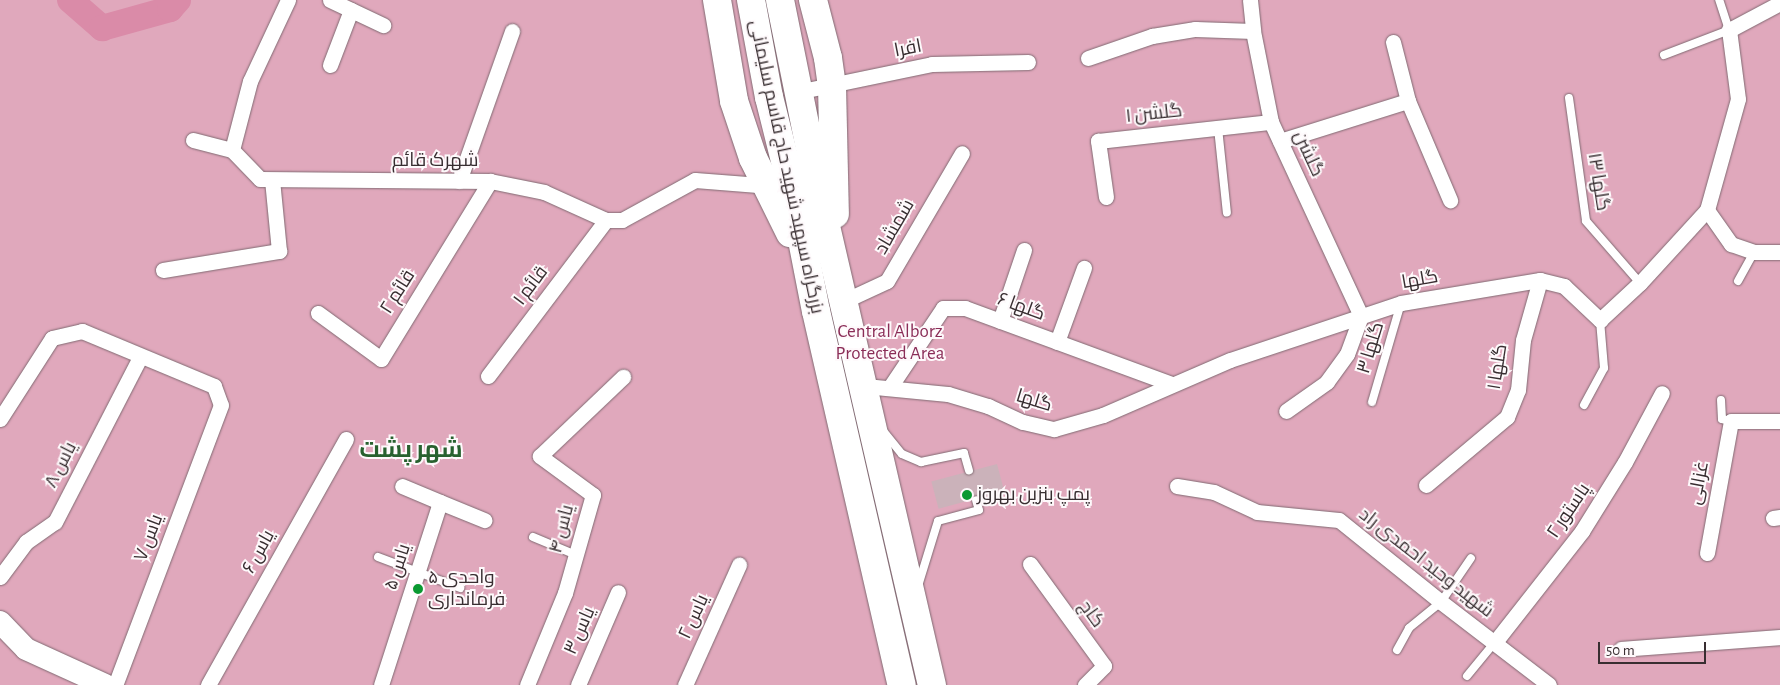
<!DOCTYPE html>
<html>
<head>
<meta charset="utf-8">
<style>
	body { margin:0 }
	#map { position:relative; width:1780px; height:685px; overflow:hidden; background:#fce7ee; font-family:"Alegreya Sans",Cairo,sans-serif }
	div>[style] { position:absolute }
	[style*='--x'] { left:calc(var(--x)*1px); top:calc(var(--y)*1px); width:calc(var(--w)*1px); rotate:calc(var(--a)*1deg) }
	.green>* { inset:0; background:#e0a8bc; transform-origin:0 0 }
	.river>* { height:26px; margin:-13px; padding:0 13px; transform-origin:13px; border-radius:13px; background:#da8ba8 }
	.building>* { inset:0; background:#cbb2ba; transform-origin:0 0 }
	.roads { filter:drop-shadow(0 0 1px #806a72) drop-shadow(0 0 1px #806a72) }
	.lane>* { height:8px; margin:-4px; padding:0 4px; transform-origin:4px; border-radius:4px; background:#fff }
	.street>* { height:15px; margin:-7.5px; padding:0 7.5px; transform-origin:7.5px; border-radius:7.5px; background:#fff }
	.secondary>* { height:22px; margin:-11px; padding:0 11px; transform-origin:11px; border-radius:11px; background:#fff }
	.highway>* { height:28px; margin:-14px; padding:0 14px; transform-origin:14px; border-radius:14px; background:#fff }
	.dots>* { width:14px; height:14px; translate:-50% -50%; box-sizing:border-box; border:2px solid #fef9fb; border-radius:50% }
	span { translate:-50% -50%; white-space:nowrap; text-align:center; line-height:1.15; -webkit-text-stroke:4px #fef9fb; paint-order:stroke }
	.street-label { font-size:19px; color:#382e31 }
	.park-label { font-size:19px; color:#8a2d57 }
	.poi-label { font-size:19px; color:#382e31 }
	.left { translate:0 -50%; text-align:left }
	.district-label { font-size:24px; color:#28612f; font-weight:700 }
	.scale { position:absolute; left:1598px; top:642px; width:108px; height:22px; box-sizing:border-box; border:2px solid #382e31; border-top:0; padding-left:6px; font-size:15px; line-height:18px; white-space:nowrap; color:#382e31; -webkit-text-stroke:4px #fef9fb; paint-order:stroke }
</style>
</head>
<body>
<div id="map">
	<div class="green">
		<i style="left:0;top:0;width:1780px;height:685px"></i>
	</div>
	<div class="river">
		<i style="--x:70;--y:0;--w:43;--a:41.2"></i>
		<i style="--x:102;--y:28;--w:71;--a:-15.6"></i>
		<i style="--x:170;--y:9;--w:12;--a:-48"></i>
	</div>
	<div class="building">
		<i style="left:997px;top:464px;width:28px;height:68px;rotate:75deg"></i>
	</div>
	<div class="roads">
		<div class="lane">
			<i style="--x:1664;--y:55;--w:70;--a:-21"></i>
			<i style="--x:1729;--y:30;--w:32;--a:-108"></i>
			<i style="--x:1569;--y:98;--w:124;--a:82.1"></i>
			<i style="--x:1586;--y:221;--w:82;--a:48.9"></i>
			<i style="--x:1218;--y:128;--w:85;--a:84"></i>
			<i style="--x:1738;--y:281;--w:33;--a:-61"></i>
			<i style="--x:1721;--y:400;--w:19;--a:87"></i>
			<i style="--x:1722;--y:419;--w:9;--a:13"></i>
			<i style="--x:1372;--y:402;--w:103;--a:-73.7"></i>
			<i style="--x:1584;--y:405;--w:42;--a:-61.6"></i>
			<i style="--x:1604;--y:368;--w:48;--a:-94.8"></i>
			<i style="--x:884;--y:432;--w:28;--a:51"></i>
			<i style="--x:902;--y:454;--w:21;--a:23"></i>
			<i style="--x:921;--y:462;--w:44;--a:-11.8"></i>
			<i style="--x:964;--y:453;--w:18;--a:74"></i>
			<i style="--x:533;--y:537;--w:47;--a:22.7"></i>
			<i style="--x:378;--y:557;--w:88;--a:20.7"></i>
			<i style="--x:918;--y:586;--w:68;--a:-72.9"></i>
			<i style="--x:938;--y:521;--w:42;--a:-15"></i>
			<i style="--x:979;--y:510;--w:10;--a:-107"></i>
			<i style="--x:1397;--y:650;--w:25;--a:-61"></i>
			<i style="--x:1409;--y:628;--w:41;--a:-39.1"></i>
			<i style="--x:1441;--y:602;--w:53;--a:-55.7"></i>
			<i style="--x:1467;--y:676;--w:44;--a:-50.5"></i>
		</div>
		<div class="street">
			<i style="--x:288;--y:0;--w:89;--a:115.1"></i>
			<i style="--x:250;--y:81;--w:71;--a:104.6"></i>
			<i style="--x:232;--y:150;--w:40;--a:46"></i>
			<i style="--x:260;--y:179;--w:230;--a:0.5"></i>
			<i style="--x:490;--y:181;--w:55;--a:11.5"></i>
			<i style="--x:544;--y:192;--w:68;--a:24.3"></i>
			<i style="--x:606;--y:220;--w:16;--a:0"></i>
			<i style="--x:622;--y:220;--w:83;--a:-28.7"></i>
			<i style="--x:695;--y:180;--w:76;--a:4.5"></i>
			<i style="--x:330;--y:0;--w:59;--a:25.3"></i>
			<i style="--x:1250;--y:0;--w:31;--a:84"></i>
			<i style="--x:1253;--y:31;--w:93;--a:78.8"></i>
			<i style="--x:1271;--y:122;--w:214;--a:65.1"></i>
			<i style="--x:1361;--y:316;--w:40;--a:110.2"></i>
			<i style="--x:1347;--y:354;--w:34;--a:126"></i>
			<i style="--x:1327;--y:382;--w:50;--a:144.7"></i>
			<i style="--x:1393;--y:42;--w:61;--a:75.7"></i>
			<i style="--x:1408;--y:101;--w:108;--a:67"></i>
			<i style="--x:1088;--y:58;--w:68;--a:-19"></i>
			<i style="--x:1152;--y:36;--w:44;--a:-9.2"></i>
			<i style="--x:1195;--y:29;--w:58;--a:2"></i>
			<i style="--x:330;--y:65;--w:59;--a:-69.1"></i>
			<i style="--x:797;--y:92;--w:138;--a:-11.7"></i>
			<i style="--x:932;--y:64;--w:96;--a:-1.2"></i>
			<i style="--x:193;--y:140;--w:40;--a:14.4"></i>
			<i style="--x:1280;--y:141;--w:134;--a:-17.4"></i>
			<i style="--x:459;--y:181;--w:159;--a:-70.5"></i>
			<i style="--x:1106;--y:197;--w:57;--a:-98.1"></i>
			<i style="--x:1098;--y:141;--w:174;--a:-6.3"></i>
			<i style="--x:1707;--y:210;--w:42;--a:54.8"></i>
			<i style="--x:1731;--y:244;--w:24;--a:19"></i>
			<i style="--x:1754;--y:252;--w:26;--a:0"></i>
			<i style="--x:163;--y:270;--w:118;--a:-9.3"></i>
			<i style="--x:279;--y:251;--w:71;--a:-95.6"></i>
			<i style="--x:844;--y:301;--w:47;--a:-24.9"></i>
			<i style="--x:887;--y:281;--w:148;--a:-59.6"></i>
			<i style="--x:318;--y:313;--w:78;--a:36.1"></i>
			<i style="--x:381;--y:359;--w:209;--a:-58.5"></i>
			<i style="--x:1000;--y:321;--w:75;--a:-71.3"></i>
			<i style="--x:1057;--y:342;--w:79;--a:-70"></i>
			<i style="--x:488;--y:376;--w:196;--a:-52.9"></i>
			<i style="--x:865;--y:386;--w:83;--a:5.5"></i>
			<i style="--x:948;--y:394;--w:42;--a:16.7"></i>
			<i style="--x:988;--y:406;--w:38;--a:25"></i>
			<i style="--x:1023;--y:422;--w:32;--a:13"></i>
			<i style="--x:1054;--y:429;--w:51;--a:-15.9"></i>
			<i style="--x:1103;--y:415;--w:138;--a:-23.4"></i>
			<i style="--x:1230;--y:360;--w:180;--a:-18.4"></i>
			<i style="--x:1401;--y:303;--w:141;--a:-9.4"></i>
			<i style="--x:1540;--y:280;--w:25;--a:14"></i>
			<i style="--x:1564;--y:286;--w:50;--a:43.4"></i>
			<i style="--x:1600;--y:320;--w:54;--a:-42.8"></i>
			<i style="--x:1640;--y:283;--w:99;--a:-47.5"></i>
			<i style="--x:1707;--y:210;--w:115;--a:-74.4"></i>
			<i style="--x:1738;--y:99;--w:70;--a:-97.4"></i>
			<i style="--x:1729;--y:30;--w:58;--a:-27.9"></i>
			<i style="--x:890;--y:387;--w:95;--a:-56.1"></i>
			<i style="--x:943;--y:308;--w:22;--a:0"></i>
			<i style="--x:965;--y:308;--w:221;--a:20.2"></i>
			<i style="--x:0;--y:419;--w:96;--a:-57.3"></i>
			<i style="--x:52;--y:338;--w:31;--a:-13"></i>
			<i style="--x:82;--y:331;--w:143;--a:22.6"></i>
			<i style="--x:214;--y:386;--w:20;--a:70"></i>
			<i style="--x:221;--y:405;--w:299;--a:110.7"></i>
			<i style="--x:1426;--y:485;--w:106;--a:-40"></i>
			<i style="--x:1507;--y:417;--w:29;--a:-68"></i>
			<i style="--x:1518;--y:390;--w:50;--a:-84.3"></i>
			<i style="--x:1523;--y:340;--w:62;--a:-74.2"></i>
			<i style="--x:1177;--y:486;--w:37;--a:9"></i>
			<i style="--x:1214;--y:492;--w:47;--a:24.9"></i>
			<i style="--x:1257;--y:512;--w:82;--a:5.6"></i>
			<i style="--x:1339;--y:520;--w:131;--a:38.8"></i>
			<i style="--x:1441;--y:602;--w:136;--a:37.5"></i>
			<i style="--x:440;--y:502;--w:48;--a:22.2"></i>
			<i style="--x:1773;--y:518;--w:7;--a:-8"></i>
			<i style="--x:1707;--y:553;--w:134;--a:-79.7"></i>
			<i style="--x:1731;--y:421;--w:49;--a:0"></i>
			<i style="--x:1030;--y:564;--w:126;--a:54"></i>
			<i style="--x:1104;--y:666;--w:27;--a:135"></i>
			<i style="--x:0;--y:577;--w:44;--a:-53.4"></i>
			<i style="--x:26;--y:542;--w:35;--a:-35"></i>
			<i style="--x:55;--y:522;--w:186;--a:-62.7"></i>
			<i style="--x:1495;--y:642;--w:141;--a:-51.9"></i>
			<i style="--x:1582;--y:531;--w:81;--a:-58.1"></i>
			<i style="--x:1625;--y:462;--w:78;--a:-61.8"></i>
			<i style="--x:1621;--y:649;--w:159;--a:-4.3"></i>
			<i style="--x:208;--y:685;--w:282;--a:-60.7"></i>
			<i style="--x:381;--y:685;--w:192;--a:-72.1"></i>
			<i style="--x:440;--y:502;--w:41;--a:-157.2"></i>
			<i style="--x:527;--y:685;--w:100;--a:-67.6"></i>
			<i style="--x:565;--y:593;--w:102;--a:-74.1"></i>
			<i style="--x:593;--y:495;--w:66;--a:-143.7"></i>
			<i style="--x:540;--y:456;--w:115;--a:-43.6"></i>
			<i style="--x:578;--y:685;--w:101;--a:-66.7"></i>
			<i style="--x:685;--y:685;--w:132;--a:-65.8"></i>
		</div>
		<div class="secondary">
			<i style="--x:0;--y:622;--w:37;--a:46"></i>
			<i style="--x:26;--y:649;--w:87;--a:24.5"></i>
		</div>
		<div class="highway">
			<i style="--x:717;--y:0;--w:102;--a:80.4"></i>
			<i style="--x:734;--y:101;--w:60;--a:71.6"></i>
			<i style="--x:753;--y:158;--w:84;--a:63.7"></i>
			<i style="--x:751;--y:0;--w:99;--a:79.5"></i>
			<i style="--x:769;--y:97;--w:95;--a:76"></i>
			<i style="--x:792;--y:189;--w:124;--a:78.9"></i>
			<i style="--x:816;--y:311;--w:384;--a:77.1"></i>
			<i style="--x:780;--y:0;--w:213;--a:78.6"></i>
			<i style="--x:822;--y:209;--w:489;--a:77"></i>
			<i style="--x:813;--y:0;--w:60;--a:75.5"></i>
			<i style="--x:828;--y:58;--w:28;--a:82"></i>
			<i style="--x:832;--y:86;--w:128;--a:88.7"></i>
		</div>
	</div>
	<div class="dots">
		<i style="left:967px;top:495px;background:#0a9931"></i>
		<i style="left:418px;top:589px;background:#0a9931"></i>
	</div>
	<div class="street-label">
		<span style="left:908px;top:49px;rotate:-11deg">افرا</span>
		<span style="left:1154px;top:114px;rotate:-6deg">گلشن ۱</span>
		<span style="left:1308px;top:154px;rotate:65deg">گلشن</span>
		<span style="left:435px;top:161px">شهرک قائم</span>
		<span style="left:786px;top:167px;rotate:78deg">بزرگراه سپهبد شهید حاج قاسم سلیمانی</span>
		<span style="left:1598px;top:182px;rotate:81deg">گلها ۱۳</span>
		<span style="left:895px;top:227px;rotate:-60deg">شمشاد</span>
		<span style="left:1420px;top:280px;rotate:-10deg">گلها</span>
		<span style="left:531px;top:286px;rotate:-53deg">قائم ۱</span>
		<span style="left:398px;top:292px;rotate:-58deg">قائم ۲</span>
		<span style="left:1021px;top:307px;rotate:20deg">گلها ۶</span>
		<span style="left:1371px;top:348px;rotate:-73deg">گلها ۳</span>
		<span style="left:1498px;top:367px;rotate:-81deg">گلها ۱</span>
		<span style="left:1034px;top:401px;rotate:17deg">گلها</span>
		<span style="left:61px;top:465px;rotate:-63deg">یاس ۸</span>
		<span style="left:1699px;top:483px;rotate:-79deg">غزالی</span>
		<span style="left:1569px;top:511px;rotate:-56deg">پاستور ۲</span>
		<span style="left:562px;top:529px;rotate:-75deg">یاس ۴</span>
		<span style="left:149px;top:538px;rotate:-69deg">یاس ۷</span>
		<span style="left:259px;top:552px;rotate:-61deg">یاس ۶</span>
		<span style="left:1426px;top:563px;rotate:38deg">شهید وحید احمدی راد</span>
		<span style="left:398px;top:567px;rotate:-72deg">یاس ۵</span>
		<span style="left:1091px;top:614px;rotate:54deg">کاج</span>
		<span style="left:694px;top:617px;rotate:-65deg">یاس ۲</span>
		<span style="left:580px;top:631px;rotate:-66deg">یاس ۳</span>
	</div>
	<div class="park-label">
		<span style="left:890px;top:343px">Central Alborz<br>Protected Area</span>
	</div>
	<div class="poi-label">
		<span class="left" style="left:977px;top:495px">پمپ بنزین بهروز</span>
		<span class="left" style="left:428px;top:589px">۵ واحدی<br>فرمانداری</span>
	</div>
	<div class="district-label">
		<span style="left:411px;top:451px">شهر پشت</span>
	</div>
	<div class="scale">50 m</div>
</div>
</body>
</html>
